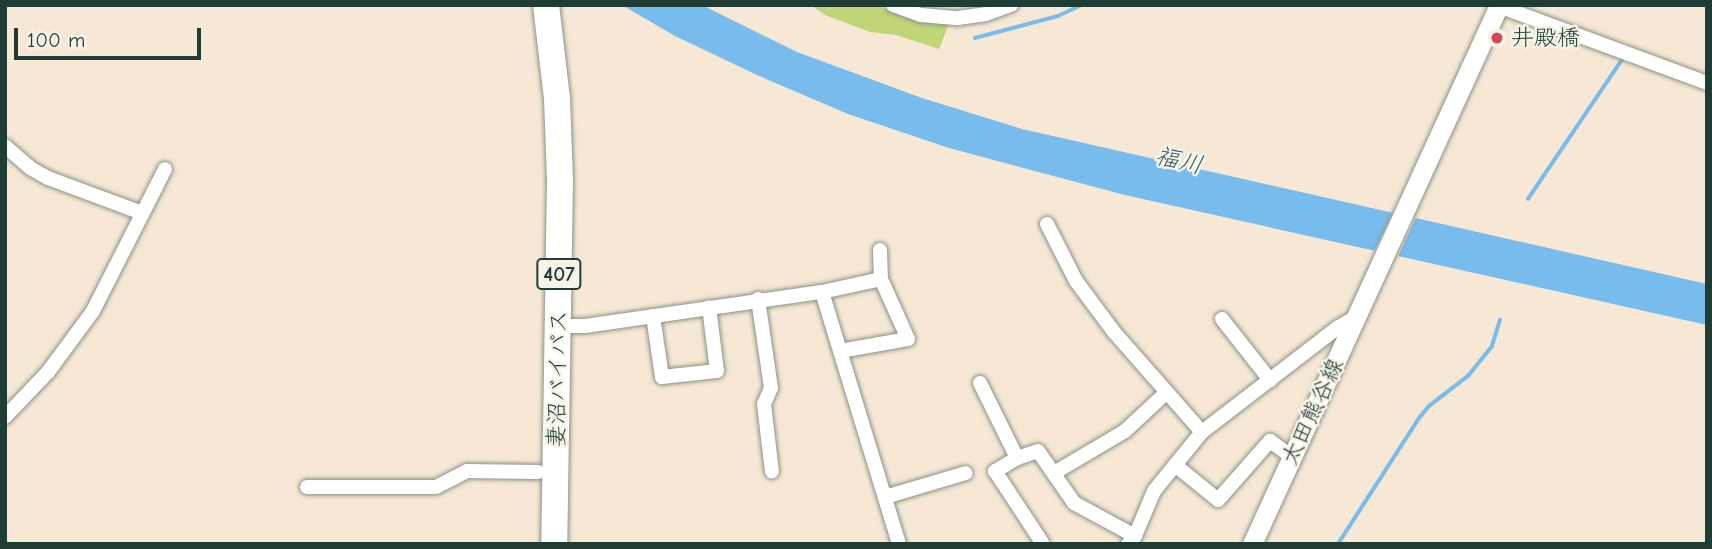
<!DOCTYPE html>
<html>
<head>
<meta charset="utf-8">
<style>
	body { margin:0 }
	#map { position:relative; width:1712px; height:549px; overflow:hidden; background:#f6e8d5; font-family:"Comic Neue","Klee One",sans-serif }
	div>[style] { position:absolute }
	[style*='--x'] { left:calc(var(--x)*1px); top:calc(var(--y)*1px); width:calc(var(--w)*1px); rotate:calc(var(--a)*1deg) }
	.green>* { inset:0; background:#c0d478 }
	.water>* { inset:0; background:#78bbed }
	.pier>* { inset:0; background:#f6e8d5 }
	.stream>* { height:3.5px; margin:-1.75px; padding:0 1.75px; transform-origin:1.75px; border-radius:1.75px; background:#78bbed }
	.roads { filter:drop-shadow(0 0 2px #8a9284) drop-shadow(0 0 2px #8a9284) }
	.street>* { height:14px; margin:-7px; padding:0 7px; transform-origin:7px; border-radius:7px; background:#fff }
	.secondary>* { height:19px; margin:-9.5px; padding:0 9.5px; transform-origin:9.5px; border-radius:9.5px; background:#fff }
	.highway>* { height:26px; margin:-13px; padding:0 13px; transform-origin:13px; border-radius:13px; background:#fff }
	.dots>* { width:19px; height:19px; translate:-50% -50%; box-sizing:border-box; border:4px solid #f7f3e8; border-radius:50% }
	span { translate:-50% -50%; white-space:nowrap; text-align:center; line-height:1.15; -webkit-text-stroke:5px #f7f3e8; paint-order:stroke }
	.shield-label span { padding:2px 5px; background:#f7f3e8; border:2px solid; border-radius:5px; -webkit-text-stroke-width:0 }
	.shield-label { font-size:21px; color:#1f3d34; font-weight:700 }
	.poi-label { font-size:23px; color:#1f3d34 }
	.left { translate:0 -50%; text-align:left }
	.street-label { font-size:23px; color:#1f3d34 }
	.water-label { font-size:24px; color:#355c62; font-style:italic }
	.frame { position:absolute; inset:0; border:7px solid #1f3d34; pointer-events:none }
	.scale { position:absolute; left:14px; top:28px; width:187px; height:32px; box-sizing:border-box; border:4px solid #1f3d34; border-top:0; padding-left:9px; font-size:21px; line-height:24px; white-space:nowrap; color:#1f3d34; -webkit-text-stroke:5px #f7f3e8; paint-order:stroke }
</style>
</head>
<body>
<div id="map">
	<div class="green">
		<i style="clip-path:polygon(811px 5px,876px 5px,903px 16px,949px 24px,939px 49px,896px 35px,870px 32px,825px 15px)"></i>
	</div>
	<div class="water">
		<i style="clip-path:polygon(622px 5px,702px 5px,797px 52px,922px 98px,1022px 129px,1707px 284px,1707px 325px,1125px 195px,949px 148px,848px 114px,757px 75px,675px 36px)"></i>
	</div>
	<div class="pier">
		<i style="clip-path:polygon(1394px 210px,1417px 215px,1397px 259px,1373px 254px)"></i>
	</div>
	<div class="stream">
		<i style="--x:975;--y:38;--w:86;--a:-14.8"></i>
		<i style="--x:1058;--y:16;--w:26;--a:-25"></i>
		<i style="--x:1528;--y:199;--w:170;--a:-56"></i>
		<i style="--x:1338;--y:544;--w:151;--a:-57.2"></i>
		<i style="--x:1420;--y:417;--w:13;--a:-51"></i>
		<i style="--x:1428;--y:407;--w:51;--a:-37.8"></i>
		<i style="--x:1468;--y:376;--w:38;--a:-51"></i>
		<i style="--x:1492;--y:346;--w:27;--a:-73"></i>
	</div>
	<div class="roads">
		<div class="street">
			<i style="--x:893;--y:5;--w:30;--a:20"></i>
			<i style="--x:921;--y:15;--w:37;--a:5"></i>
			<i style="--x:958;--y:18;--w:28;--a:-8"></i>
			<i style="--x:986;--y:14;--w:27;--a:-20"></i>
			<i style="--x:1499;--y:6;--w:222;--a:20.3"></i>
			<i style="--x:5;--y:146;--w:33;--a:41"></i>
			<i style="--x:30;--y:168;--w:21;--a:29"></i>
			<i style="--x:48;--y:178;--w:100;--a:20.4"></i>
			<i style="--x:1047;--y:224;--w:64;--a:63"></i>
			<i style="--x:1076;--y:281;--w:64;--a:53.3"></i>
			<i style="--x:1114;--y:332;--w:133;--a:48.7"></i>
			<i style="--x:822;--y:292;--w:60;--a:-12.4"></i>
			<i style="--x:758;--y:299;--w:90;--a:81.7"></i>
			<i style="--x:771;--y:388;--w:17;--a:114"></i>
			<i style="--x:764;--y:404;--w:68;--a:83.3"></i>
			<i style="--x:653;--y:316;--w:62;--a:81.6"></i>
			<i style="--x:662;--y:377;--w:55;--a:-6.2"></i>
			<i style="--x:717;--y:371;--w:64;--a:-97.1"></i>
			<i style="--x:1222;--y:319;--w:78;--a:51.8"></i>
			<i style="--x:559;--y:326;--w:26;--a:0"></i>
			<i style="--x:585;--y:326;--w:239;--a:-8.2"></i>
			<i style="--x:822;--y:292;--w:264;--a:73"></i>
			<i style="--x:840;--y:351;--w:69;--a:-10"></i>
			<i style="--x:908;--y:339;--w:66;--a:-114.2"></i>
			<i style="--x:881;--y:279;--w:29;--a:-92"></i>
			<i style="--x:980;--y:383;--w:84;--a:63.7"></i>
			<i style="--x:1017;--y:458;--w:22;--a:-18"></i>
			<i style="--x:1038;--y:451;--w:63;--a:55.3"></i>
			<i style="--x:1074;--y:503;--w:69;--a:28.4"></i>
			<i style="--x:5;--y:417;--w:62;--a:-46.3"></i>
			<i style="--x:48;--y:372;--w:76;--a:-53.6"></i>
			<i style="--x:93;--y:311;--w:159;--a:-63.1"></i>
			<i style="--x:1017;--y:458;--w:26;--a:149"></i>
			<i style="--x:995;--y:471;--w:87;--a:56.7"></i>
			<i style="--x:1175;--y:465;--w:55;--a:39.1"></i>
			<i style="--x:1218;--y:500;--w:79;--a:-48.6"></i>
			<i style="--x:1270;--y:441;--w:27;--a:36"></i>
			<i style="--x:1054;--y:473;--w:82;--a:-30.6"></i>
			<i style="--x:1125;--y:431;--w:57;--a:-42.9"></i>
			<i style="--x:307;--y:487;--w:129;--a:0"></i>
			<i style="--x:436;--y:487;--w:35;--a:-27"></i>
			<i style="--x:467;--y:471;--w:71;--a:0.8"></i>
			<i style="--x:885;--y:497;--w:84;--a:-16.5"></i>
			<i style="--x:1128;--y:544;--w:11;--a:-49"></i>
			<i style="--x:1135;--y:536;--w:49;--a:-67.1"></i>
			<i style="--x:1154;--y:491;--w:76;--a:-50.9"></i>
			<i style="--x:1202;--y:432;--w:170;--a:-37.6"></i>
			<i style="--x:1337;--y:328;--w:22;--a:-30"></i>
		</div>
		<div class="secondary">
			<i style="--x:1252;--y:544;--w:593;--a:-65.38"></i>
		</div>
		<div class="highway">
			<i style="--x:546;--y:5;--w:94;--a:83.3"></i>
			<i style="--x:557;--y:98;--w:80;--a:87.9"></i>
			<i style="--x:560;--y:178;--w:366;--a:90.9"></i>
		</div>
	</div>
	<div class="dots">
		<i style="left:1497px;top:38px;background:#d1495b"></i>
	</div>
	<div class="shield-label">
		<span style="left:559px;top:274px">407</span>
	</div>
	<div class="poi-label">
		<span class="left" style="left:1511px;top:38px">井殿橋</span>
	</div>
	<div class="street-label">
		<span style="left:558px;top:379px;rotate:-89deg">妻沼バイパス</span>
		<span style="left:1313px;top:412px;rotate:-65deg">太田熊谷線</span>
	</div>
	<div class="water-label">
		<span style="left:1179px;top:161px;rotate:13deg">福川</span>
	</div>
	<div class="frame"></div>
	<div class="scale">100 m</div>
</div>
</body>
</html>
